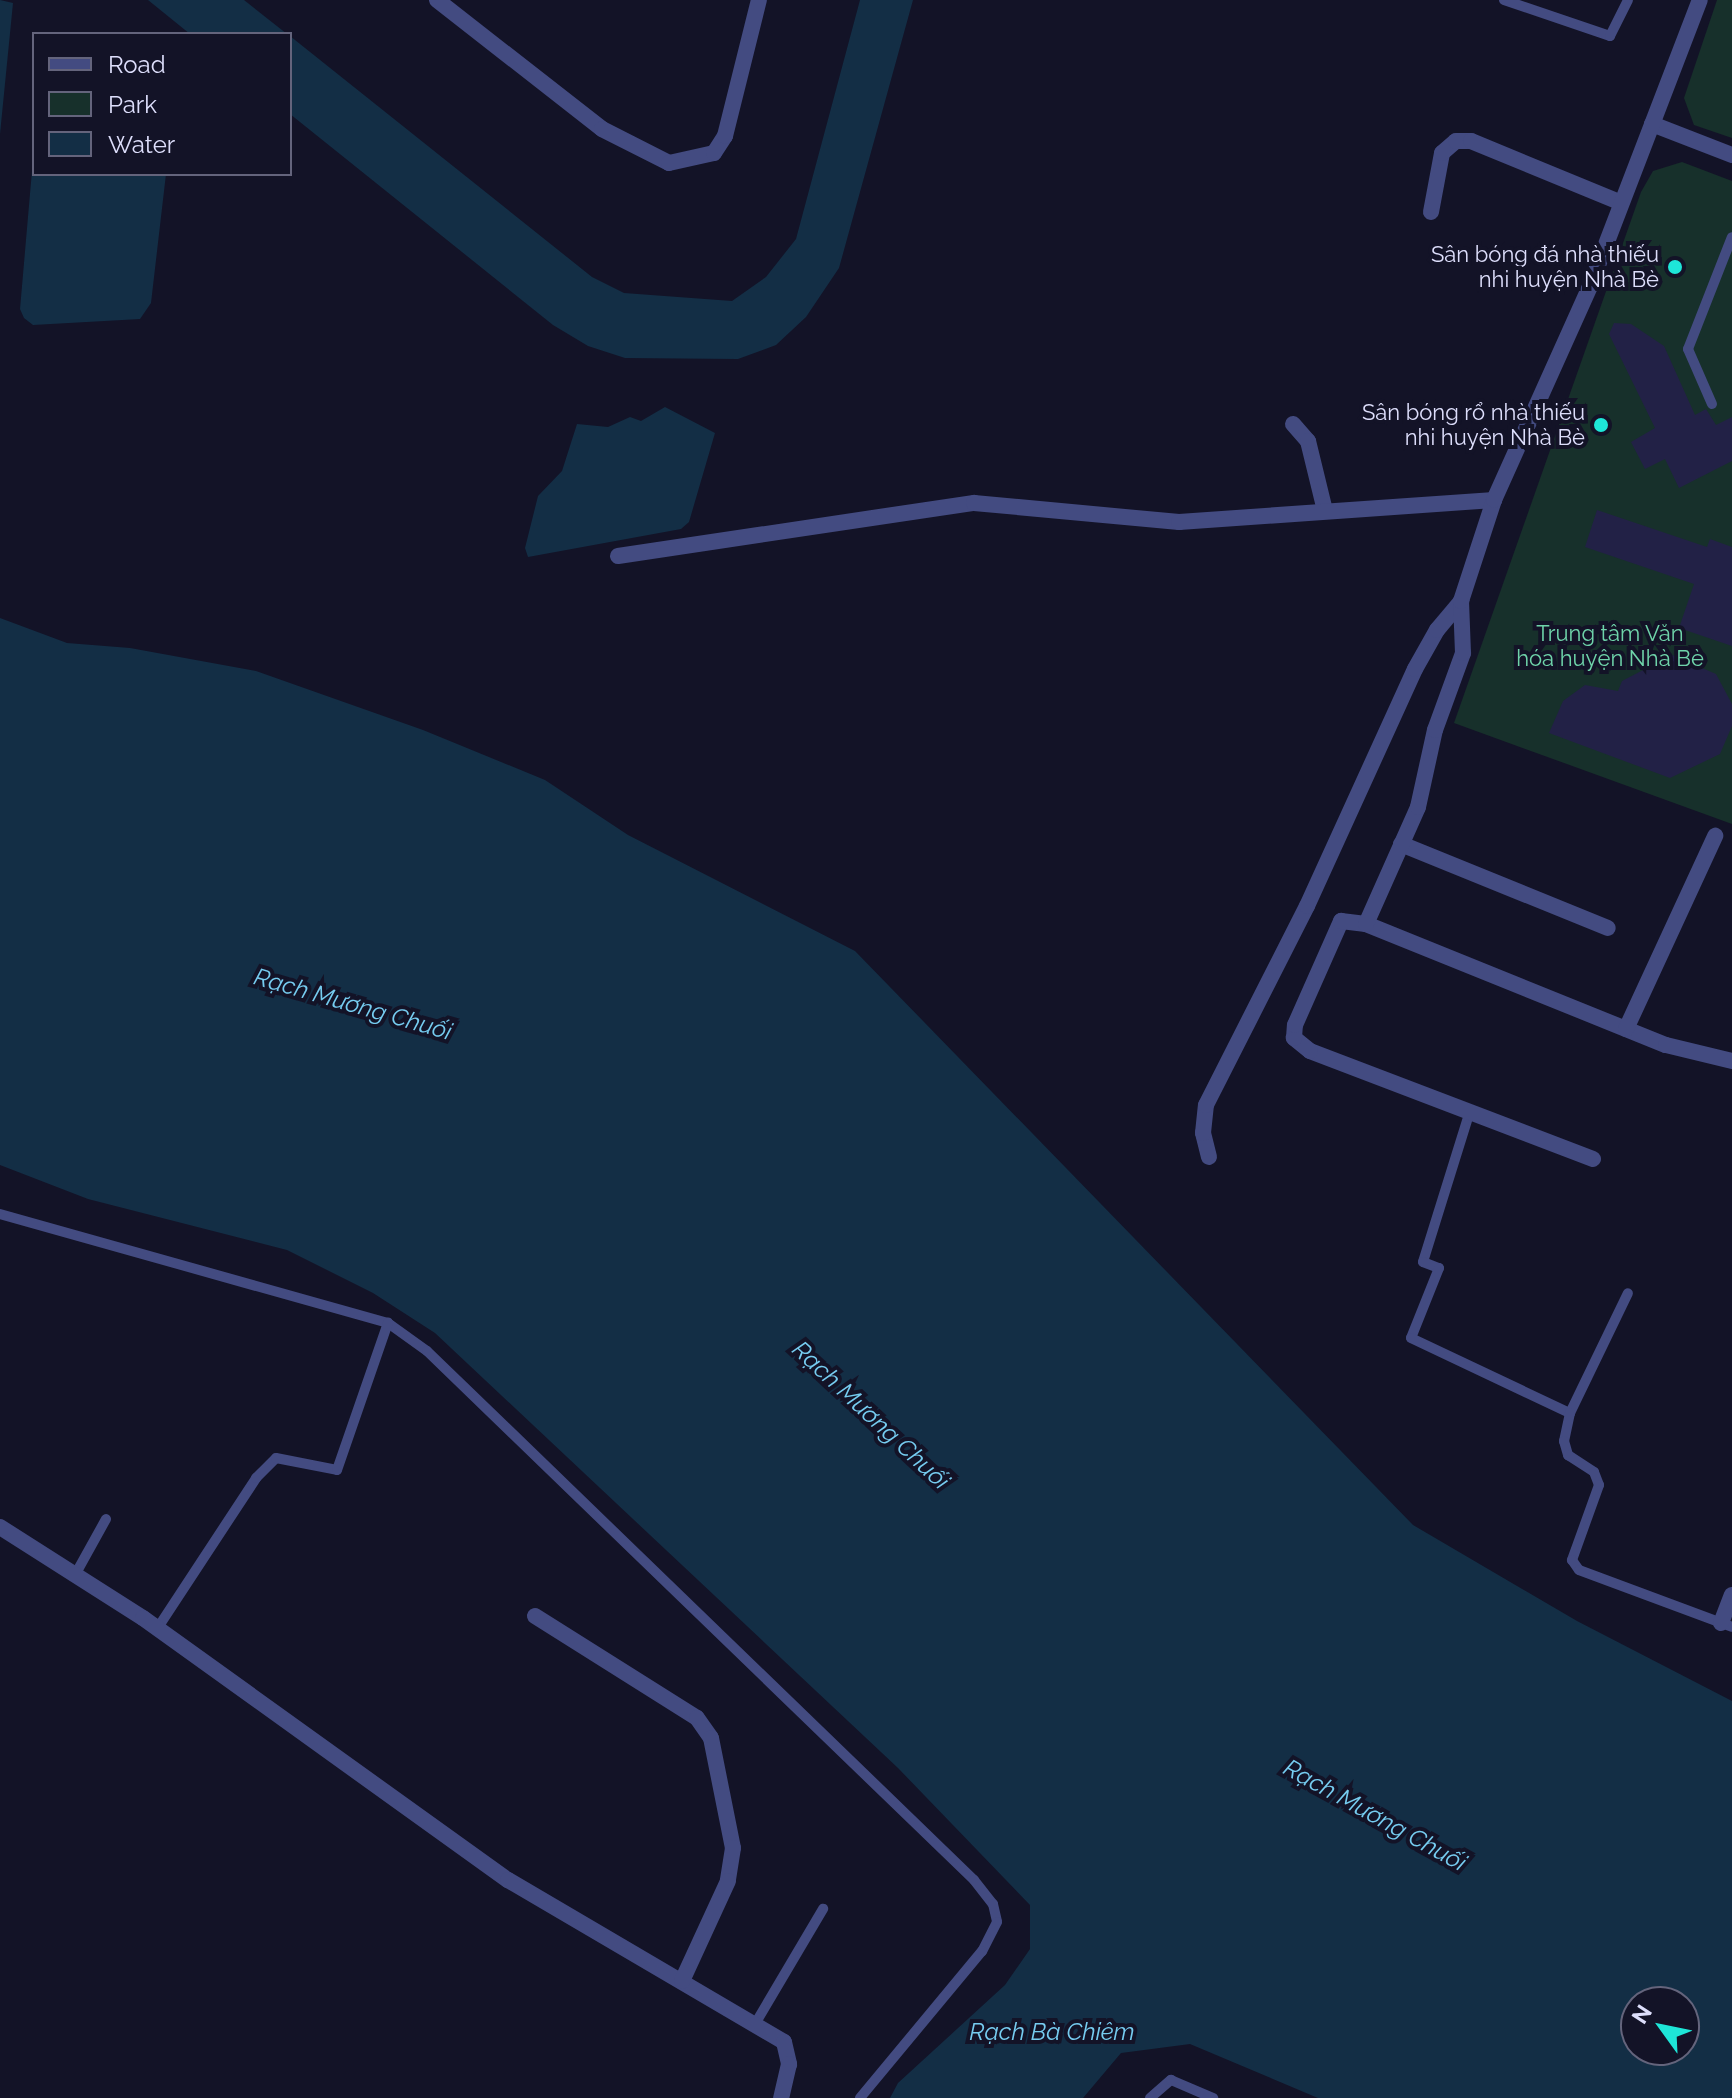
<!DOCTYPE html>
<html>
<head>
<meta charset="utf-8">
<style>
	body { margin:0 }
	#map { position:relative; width:1732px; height:2098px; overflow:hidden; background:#131327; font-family:Raleway,sans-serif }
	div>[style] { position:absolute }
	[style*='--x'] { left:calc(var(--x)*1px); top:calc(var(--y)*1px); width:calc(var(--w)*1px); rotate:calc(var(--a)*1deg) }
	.green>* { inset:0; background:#17302b }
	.water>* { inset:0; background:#132e45 }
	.building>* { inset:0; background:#222146 }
	.service>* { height:10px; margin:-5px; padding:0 5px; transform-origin:5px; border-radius:5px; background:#434b81 }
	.minor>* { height:16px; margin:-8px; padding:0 8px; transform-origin:8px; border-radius:8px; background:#434b81 }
	.dots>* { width:22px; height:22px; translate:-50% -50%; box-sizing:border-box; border:4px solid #131327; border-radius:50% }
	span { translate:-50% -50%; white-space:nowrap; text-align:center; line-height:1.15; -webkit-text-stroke:8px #131327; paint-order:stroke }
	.poi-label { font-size:22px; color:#dddefb }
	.right { translate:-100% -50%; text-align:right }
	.park-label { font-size:22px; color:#6fd4aa }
	.water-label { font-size:24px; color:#76ccf0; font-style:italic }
	.legend { position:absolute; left:32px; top:32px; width:260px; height:144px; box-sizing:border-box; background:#131327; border:2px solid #64647c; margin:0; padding:10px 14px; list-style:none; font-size:24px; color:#dddefb }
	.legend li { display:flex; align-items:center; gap:16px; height:40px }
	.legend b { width:40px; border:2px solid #64647c }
	.north { position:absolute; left:1620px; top:1986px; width:80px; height:80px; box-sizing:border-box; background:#131327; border:2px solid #64647c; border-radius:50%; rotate:303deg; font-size:22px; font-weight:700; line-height:32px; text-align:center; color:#dddefb }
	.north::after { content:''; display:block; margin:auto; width:28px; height:36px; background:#1ee6d8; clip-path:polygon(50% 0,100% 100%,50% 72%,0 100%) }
</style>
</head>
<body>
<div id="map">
	<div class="green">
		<i style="clip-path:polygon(1717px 0,1732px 0,1732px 138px,1694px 125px,1684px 98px)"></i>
		<i style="clip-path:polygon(1682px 162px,1732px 181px,1732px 824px,1454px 723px,1641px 192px,1653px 171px)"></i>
	</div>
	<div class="water">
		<i style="clip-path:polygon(0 0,13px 3px,0 134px)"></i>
		<i style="clip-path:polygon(148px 0,244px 0,287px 34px,190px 34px)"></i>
		<i style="clip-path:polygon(860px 0,913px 0,839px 268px,806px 317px,776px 345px,738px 359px,625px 358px,588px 346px,553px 325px,290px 114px,290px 36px,592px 277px,624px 293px,732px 301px,766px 277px,796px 239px)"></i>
		<i style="clip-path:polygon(34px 148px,34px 174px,166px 174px,151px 303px,140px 319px,33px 325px,24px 318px,20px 309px)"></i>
		<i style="clip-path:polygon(665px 407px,715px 433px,689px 522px,681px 529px,528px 557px,525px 548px,538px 496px,562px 471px,577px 424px,608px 427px,630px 417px,641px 421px)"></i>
		<i style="clip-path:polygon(evenodd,0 618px,67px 643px,130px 648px,256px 671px,423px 730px,545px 780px,628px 835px,855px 951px,1413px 1525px,1577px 1621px,1732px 1701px,1732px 2098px,1318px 2098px,1190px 2044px,1121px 2053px,1083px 2098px,890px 2098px,898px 2083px,1005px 1985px,1030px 1949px,1030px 1905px,898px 1768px,435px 1333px,373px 1293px,287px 1250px,88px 1199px,0 1165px,0 618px,1636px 2002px,1684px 2002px,1684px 2050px,1636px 2050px,1636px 2002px)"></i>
	</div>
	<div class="building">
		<i style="clip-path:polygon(1614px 323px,1631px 324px,1664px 346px,1695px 415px,1706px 409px,1716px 425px,1732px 417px,1732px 461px,1679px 488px,1665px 459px,1645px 469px,1631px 442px,1655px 428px,1609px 334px)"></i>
		<i style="clip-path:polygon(1597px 510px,1707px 547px,1710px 539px,1732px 547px,1732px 646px,1679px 628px,1694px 584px,1585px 547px)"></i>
		<i style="clip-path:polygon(1672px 655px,1716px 674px,1732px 704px,1732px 726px,1720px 754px,1670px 778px,1549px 733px,1563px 701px,1585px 685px,1618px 691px,1622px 681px)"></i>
	</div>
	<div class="service">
		<i style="--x:1504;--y:0;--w:112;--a:18.8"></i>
		<i style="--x:1610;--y:36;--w:40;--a:-63.4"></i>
		<i style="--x:1712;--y:404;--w:60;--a:-113.6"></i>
		<i style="--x:1688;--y:349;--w:120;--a:-68.6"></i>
		<i style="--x:1470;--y:1111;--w:158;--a:107.3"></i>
		<i style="--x:1423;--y:1262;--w:17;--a:21"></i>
		<i style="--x:1439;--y:1268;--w:75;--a:111.8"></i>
		<i style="--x:1411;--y:1338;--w:176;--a:25.3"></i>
		<i style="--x:1570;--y:1413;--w:133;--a:-64.2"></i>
		<i style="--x:0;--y:1214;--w:403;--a:15.7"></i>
		<i style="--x:388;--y:1323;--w:48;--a:35.7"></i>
		<i style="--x:427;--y:1351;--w:761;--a:44.04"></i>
		<i style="--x:974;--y:1880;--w:31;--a:52"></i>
		<i style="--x:993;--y:1904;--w:18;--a:77"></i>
		<i style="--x:997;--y:1922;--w:33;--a:117"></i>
		<i style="--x:982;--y:1951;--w:191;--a:129.7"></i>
		<i style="--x:1570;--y:1413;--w:29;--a:102"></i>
		<i style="--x:1564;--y:1441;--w:15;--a:74"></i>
		<i style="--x:1568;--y:1455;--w:31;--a:33"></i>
		<i style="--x:1594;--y:1472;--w:14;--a:69"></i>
		<i style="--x:1599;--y:1485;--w:80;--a:109.8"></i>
		<i style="--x:1572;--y:1560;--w:12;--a:55"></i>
		<i style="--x:1579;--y:1570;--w:163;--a:20.4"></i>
		<i style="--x:75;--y:1575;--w:64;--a:-61"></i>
		<i style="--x:157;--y:1629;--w:181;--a:-56.7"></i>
		<i style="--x:256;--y:1478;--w:28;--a:-45"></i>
		<i style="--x:276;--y:1458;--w:62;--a:11.1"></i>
		<i style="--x:337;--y:1470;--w:156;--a:-70.9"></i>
		<i style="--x:755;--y:2024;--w:134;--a:-59.4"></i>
		<i style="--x:1150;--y:2098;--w:28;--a:-41"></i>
		<i style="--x:1171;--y:2080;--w:46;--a:23.2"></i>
	</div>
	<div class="minor">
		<i style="--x:437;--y:0;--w:209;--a:38"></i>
		<i style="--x:602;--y:129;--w:75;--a:26.9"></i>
		<i style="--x:669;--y:163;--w:46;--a:-12.5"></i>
		<i style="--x:714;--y:153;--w:20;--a:-57"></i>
		<i style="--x:725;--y:136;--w:140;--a:-76"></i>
		<i style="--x:1652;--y:124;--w:86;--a:21.2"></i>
		<i style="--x:1431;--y:212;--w:60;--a:-79.4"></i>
		<i style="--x:1442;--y:153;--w:18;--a:-41"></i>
		<i style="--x:1456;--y:141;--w:15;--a:0"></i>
		<i style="--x:1471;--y:141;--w:160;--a:22.4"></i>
		<i style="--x:1293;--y:424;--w:23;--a:49"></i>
		<i style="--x:1308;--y:441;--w:72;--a:76.3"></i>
		<i style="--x:618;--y:556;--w:360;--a:-8.5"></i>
		<i style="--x:974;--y:503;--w:206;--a:5.3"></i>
		<i style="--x:1179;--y:522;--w:316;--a:-4"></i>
		<i style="--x:1401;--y:844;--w:223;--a:22.1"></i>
		<i style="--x:1366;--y:924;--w:323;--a:22"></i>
		<i style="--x:1666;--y:1045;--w:68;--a:13.6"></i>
		<i style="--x:1626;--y:1029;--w:213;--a:-65.2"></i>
		<i style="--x:1209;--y:1157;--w:25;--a:-104"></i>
		<i style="--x:1203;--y:1133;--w:28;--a:-84"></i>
		<i style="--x:1206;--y:1105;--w:223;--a:-63.1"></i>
		<i style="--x:1307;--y:906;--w:260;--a:-65.5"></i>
		<i style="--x:1415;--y:669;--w:45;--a:-60.6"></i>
		<i style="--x:1437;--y:630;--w:38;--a:-50"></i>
		<i style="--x:1593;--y:1159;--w:303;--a:-159.1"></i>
		<i style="--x:1310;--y:1051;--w:21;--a:-141"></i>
		<i style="--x:1294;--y:1038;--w:13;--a:-86"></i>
		<i style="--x:1295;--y:1025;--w:114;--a:-66.1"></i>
		<i style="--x:1341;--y:921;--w:25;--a:7"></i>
		<i style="--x:1366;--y:924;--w:128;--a:-66"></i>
		<i style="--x:1418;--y:807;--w:79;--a:-77.6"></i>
		<i style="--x:1435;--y:730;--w:82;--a:-70"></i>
		<i style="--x:1463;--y:653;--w:52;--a:-92.2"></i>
		<i style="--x:1461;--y:601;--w:106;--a:-71.9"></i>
		<i style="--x:1494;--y:500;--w:235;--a:-65.8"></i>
		<i style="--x:1590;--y:286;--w:306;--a:-69"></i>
		<i style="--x:0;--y:1527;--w:169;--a:32.5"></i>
		<i style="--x:143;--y:1618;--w:449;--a:35.7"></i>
		<i style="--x:508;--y:1880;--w:320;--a:30.4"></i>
		<i style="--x:784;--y:2042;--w:23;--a:77"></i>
		<i style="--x:789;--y:2064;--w:35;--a:103"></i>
		<i style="--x:535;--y:1616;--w:191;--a:32.2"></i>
		<i style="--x:697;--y:1718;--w:24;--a:55"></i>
		<i style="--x:711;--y:1738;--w:112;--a:78.7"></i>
		<i style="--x:733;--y:1848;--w:33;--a:99"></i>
		<i style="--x:728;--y:1881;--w:110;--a:114.7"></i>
		<i style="--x:1721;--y:1623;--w:30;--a:-69"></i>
	</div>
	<div class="dots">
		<i style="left:1675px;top:267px;background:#1ee6d8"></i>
		<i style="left:1601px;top:425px;background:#1ee6d8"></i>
	</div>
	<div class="poi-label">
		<span class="right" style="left:1659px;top:267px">Sân bóng đá nhà thiếu<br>nhi huyện Nhà Bè</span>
		<span class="right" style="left:1585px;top:425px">Sân bóng rổ nhà thiếu<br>nhi huyện Nhà Bè</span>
	</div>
	<div class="park-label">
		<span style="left:1610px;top:646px">Trung tâm Văn<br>hóa huyện Nhà Bè</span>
	</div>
	<div class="water-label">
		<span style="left:353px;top:1004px;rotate:16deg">Rạch Mương Chuối</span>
		<span style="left:871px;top:1415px;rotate:43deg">Rạch Mương Chuối</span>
		<span style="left:1375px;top:1815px;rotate:29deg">Rạch Mương Chuối</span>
		<span style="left:1052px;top:2032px">Rạch Bà Chiêm</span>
	</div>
	<ul class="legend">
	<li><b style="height:10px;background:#434b81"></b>Road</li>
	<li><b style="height:22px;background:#17302b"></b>Park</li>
	<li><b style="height:22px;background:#132e45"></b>Water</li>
	</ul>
	<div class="north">N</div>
</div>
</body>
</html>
